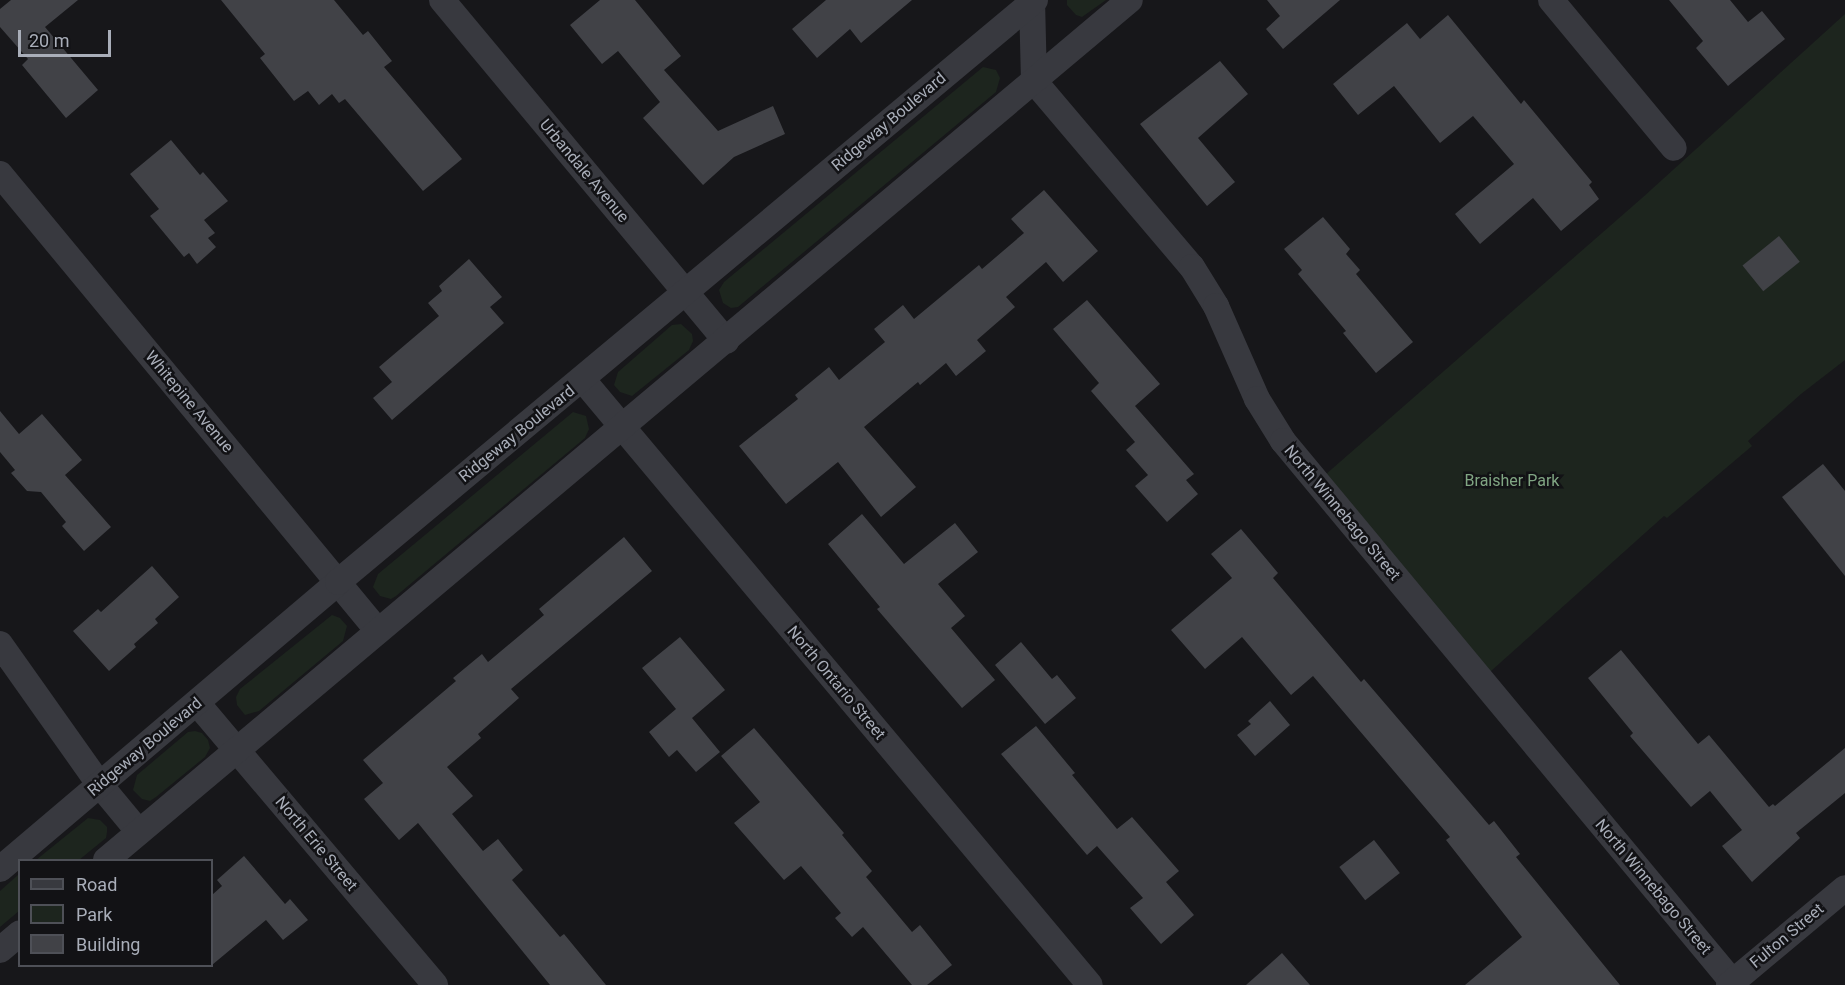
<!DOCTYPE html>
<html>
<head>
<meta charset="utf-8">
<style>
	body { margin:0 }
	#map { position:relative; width:1845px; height:985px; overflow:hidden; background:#17171a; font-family:Roboto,sans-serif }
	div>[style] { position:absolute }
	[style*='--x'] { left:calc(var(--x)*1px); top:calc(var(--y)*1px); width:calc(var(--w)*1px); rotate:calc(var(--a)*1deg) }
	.green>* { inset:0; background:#1d251e }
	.building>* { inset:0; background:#414247; transform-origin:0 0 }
	.minor>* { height:26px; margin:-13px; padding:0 13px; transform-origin:13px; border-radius:13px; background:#38393f }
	span { translate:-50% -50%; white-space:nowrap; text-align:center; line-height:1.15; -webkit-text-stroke:5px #121215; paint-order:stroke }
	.street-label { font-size:16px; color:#a9aeb9 }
	.park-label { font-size:16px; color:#80a583 }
	.legend { position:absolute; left:18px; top:859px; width:195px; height:108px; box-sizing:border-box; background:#121215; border:2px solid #4e5057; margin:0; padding:8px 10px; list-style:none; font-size:18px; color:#a9aeb9 }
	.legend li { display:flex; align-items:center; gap:12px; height:30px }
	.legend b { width:30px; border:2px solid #4e5057 }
	.scale { position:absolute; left:18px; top:30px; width:93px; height:27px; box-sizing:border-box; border:3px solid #a9aeb9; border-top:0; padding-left:8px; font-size:18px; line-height:21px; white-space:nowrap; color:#a9aeb9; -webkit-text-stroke:4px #121215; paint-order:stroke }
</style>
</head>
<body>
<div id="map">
	<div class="green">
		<i style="clip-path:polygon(1067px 0,1106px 0,1082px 17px,1076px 15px,1067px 5px)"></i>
		<i style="clip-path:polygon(1845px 14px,1845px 360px,1801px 394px,1748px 441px,1752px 446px,1667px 518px,1664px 516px,1481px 680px,1317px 482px,1642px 198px)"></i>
		<i style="clip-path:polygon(983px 67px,996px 70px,1000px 78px,996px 92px,738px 307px,731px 308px,723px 303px,719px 290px,724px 282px)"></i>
		<i style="clip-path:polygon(681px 324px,692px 334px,693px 341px,689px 350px,632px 396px,620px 392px,614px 385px,618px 372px,672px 325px)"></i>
		<i style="clip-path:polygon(573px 412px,586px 416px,589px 429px,585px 438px,396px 596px,391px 599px,380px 596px,373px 587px,378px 574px)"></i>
		<i style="clip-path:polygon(332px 615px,340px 618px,347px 626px,343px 641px,259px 711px,245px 715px,237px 705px,236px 697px,240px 689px)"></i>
		<i style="clip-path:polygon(195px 731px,202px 733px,208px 740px,210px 748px,205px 757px,156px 797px,150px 801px,142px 799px,133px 790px,137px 775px,188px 732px)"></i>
		<i style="clip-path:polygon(88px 818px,100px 820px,107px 827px,107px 832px,106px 838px,79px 860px,36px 860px)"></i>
		<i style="clip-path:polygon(19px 874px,19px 911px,0 927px,0 891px)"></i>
	</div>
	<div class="building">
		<i style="clip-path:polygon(11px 0,78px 0,45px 27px,98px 90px,66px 118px,22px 65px,28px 59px,0 27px,0 9px)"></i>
		<i style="clip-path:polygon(221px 0,334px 0,363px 35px,368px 31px,392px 61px,384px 67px,462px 159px,423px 191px,345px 99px,339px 103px,332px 94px,319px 105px,308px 91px,294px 101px,260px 58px,265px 54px)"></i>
		<i style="clip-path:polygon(600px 0,635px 0,681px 56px,664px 70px,718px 131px,773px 106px,785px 134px,734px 157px,703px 185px,643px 118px,660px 102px,618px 51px,602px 64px,570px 25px)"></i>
		<i style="clip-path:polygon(826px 0,912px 0,861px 43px,850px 29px,817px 58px,792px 29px)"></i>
		<i style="clip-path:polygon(1267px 0,1340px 0,1283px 49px,1266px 29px,1280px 16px)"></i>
		<i style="clip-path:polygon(1669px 0,1730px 0,1748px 22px,1762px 11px,1785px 39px,1728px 86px,1696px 48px,1703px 41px)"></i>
		<i style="clip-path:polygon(1448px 15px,1521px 104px,1524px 100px,1592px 182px,1589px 185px,1599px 199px,1561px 231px,1533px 198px,1480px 244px,1455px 214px,1514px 164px,1473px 116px,1440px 143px,1394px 86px,1358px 115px,1333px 84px,1407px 23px,1420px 39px)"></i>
		<i style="clip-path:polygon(1220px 61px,1248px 94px,1198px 138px,1235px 182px,1207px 206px,1140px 124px)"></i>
		<i style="clip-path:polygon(171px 140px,200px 175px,203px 172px,228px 201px,204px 220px,215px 233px,208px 238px,216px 247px,197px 264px,189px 253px,184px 257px,150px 216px,159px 209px,130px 174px)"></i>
		<i style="clip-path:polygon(1044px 190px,1098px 251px,1063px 282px,1046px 262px,1006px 297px,1015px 307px,977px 340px,986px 351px,956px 376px,946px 363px,920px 385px,918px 382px,864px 427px,916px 487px,881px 517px,838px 462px,786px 504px,739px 446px,798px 399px,795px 395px,829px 367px,839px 380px,885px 342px,874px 329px,903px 305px,914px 319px,979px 265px,982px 269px,1024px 233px,1011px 219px)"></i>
		<i style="clip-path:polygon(1323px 217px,1350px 249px,1346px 254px,1360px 270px,1356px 274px,1413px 342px,1376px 373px,1343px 333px,1346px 331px,1298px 274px,1302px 270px,1284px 249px)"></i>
		<i style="left:1779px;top:236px;width:33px;height:47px;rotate:51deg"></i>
		<i style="clip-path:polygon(469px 259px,502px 297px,490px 307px,504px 323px,392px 420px,373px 398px,392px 382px,379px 367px,439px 316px,428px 303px,442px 291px,439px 286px)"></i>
		<i style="clip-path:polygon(1087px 300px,1160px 384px,1135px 406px,1194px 474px,1186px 480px,1198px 494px,1167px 522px,1135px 486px,1148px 475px,1126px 450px,1135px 442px,1091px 391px,1099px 383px,1053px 329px)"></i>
		<i style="clip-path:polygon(0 411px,19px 434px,42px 414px,82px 460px,65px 475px,111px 527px,84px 551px,62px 526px,66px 522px,41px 492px,27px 491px,11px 473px,15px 470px,0 452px)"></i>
		<i style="clip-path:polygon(1823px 464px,1845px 491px,1845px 576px,1782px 497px)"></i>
		<i style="clip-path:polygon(862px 514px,904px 564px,955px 523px,978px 552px,938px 584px,965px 616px,951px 628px,995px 680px,962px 708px,877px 609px,880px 607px,828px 544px)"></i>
		<i style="clip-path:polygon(1241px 529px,1278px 573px,1273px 578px,1361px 682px,1364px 679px,1489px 825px,1494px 821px,1520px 854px,1516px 857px,1620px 985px,1465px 985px,1522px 937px,1446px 840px,1450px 837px,1313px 676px,1291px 695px,1242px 637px,1205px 669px,1171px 630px,1232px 578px,1211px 554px)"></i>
		<i style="clip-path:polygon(624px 537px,652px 571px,511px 689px,519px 698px,478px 734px,481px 738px,447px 767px,473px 796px,452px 814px,483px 851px,498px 839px,523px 870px,512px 880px,560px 937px,564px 934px,606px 985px,550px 985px,418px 823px,399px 840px,364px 799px,383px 783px,363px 760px,456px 681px,453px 678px,482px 654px,488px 662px,544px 615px,539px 609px)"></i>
		<i style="clip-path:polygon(152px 566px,179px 597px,155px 619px,158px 623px,134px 644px,136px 647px,109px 671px,73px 631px,98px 609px,101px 612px)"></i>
		<i style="clip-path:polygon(680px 637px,725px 690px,692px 718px,720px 752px,696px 772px,677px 750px,669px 757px,649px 732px,676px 709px,642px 668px)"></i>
		<i style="clip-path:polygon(1021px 642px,1052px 679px,1057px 675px,1076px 698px,1045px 724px,995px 665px)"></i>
		<i style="clip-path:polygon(1621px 650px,1698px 744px,1709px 735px,1769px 807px,1773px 804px,1775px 806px,1845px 748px,1845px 793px,1796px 833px,1800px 838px,1752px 882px,1722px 846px,1742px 830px,1710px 791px,1691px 807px,1630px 736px,1633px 733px,1588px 678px)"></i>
		<i style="clip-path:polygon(1270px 701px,1290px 725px,1255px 756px,1237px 735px,1251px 724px,1248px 721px)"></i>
		<i style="clip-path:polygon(1036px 726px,1075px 773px,1072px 775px,1117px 829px,1132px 817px,1179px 871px,1166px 882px,1194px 915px,1161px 944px,1130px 908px,1143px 898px,1097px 846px,1087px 855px,1001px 754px)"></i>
		<i style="clip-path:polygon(754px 728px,844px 833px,842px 835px,872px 871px,866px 877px,912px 932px,920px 925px,952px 965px,927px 985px,912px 985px,863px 927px,852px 937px,835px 918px,841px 913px,801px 866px,784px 880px,734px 823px,760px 802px,721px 756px)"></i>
		<i style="left:1374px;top:840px;width:42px;height:44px;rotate:52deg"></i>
		<i style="clip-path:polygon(244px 856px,285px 904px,290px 899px,308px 920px,283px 940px,266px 920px,212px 965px,212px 895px,222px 886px,217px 880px)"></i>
		<i style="clip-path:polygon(1282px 953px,1310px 985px,1246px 985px)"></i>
	</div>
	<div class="minor">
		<i style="--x:442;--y:0;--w:444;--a:50.2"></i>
		<i style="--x:1032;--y:0;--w:81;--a:88.6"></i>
		<i style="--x:1034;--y:81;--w:244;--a:49.7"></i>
		<i style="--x:1192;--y:267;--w:46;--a:58.4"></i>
		<i style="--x:1216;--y:306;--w:102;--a:66.2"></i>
		<i style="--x:1257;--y:399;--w:49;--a:58.2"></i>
		<i style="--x:1283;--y:441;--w:707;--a:50.28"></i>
		<i style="--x:1551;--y:0;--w:192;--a:50.3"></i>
		<i style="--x:0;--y:174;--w:593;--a:50.4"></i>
		<i style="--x:583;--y:380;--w:789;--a:50.04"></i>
		<i style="--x:0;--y:644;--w:173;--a:54.7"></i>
		<i style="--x:100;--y:785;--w:61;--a:50.3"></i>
		<i style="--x:197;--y:703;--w:369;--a:49.8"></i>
		<i style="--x:106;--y:860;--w:1337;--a:-40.03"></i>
		<i style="--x:0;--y:869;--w:443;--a:-40.3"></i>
		<i style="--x:338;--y:582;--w:908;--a:-39.86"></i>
		<i style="--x:0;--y:950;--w:26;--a:-40"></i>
		<i style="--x:1729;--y:985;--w:151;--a:-39.9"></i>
	</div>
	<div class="street-label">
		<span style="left:889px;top:122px;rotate:-40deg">Ridgeway Boulevard</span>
		<span style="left:584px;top:171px;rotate:50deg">Urbandale Avenue</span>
		<span style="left:189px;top:402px;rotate:50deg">Whitepine Avenue</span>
		<span style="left:517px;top:434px;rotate:-39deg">Ridgeway Boulevard</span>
		<span style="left:1342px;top:513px;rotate:50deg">North Winnebago Street</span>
		<span style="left:836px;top:683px;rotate:50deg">North Ontario Street</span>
		<span style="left:145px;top:747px;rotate:-40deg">Ridgeway Boulevard</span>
		<span style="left:316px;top:844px;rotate:50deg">North Erie Street</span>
		<span style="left:1653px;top:887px;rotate:50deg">North Winnebago Street</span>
		<span style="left:1787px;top:936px;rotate:-40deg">Fulton Street</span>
	</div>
	<div class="park-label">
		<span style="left:1512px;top:481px">Braisher Park</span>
	</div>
	<ul class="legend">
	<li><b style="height:8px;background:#38393f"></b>Road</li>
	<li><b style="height:16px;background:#1d251e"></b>Park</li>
	<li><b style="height:16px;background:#414247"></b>Building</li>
	</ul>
	<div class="scale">20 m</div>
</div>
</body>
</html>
